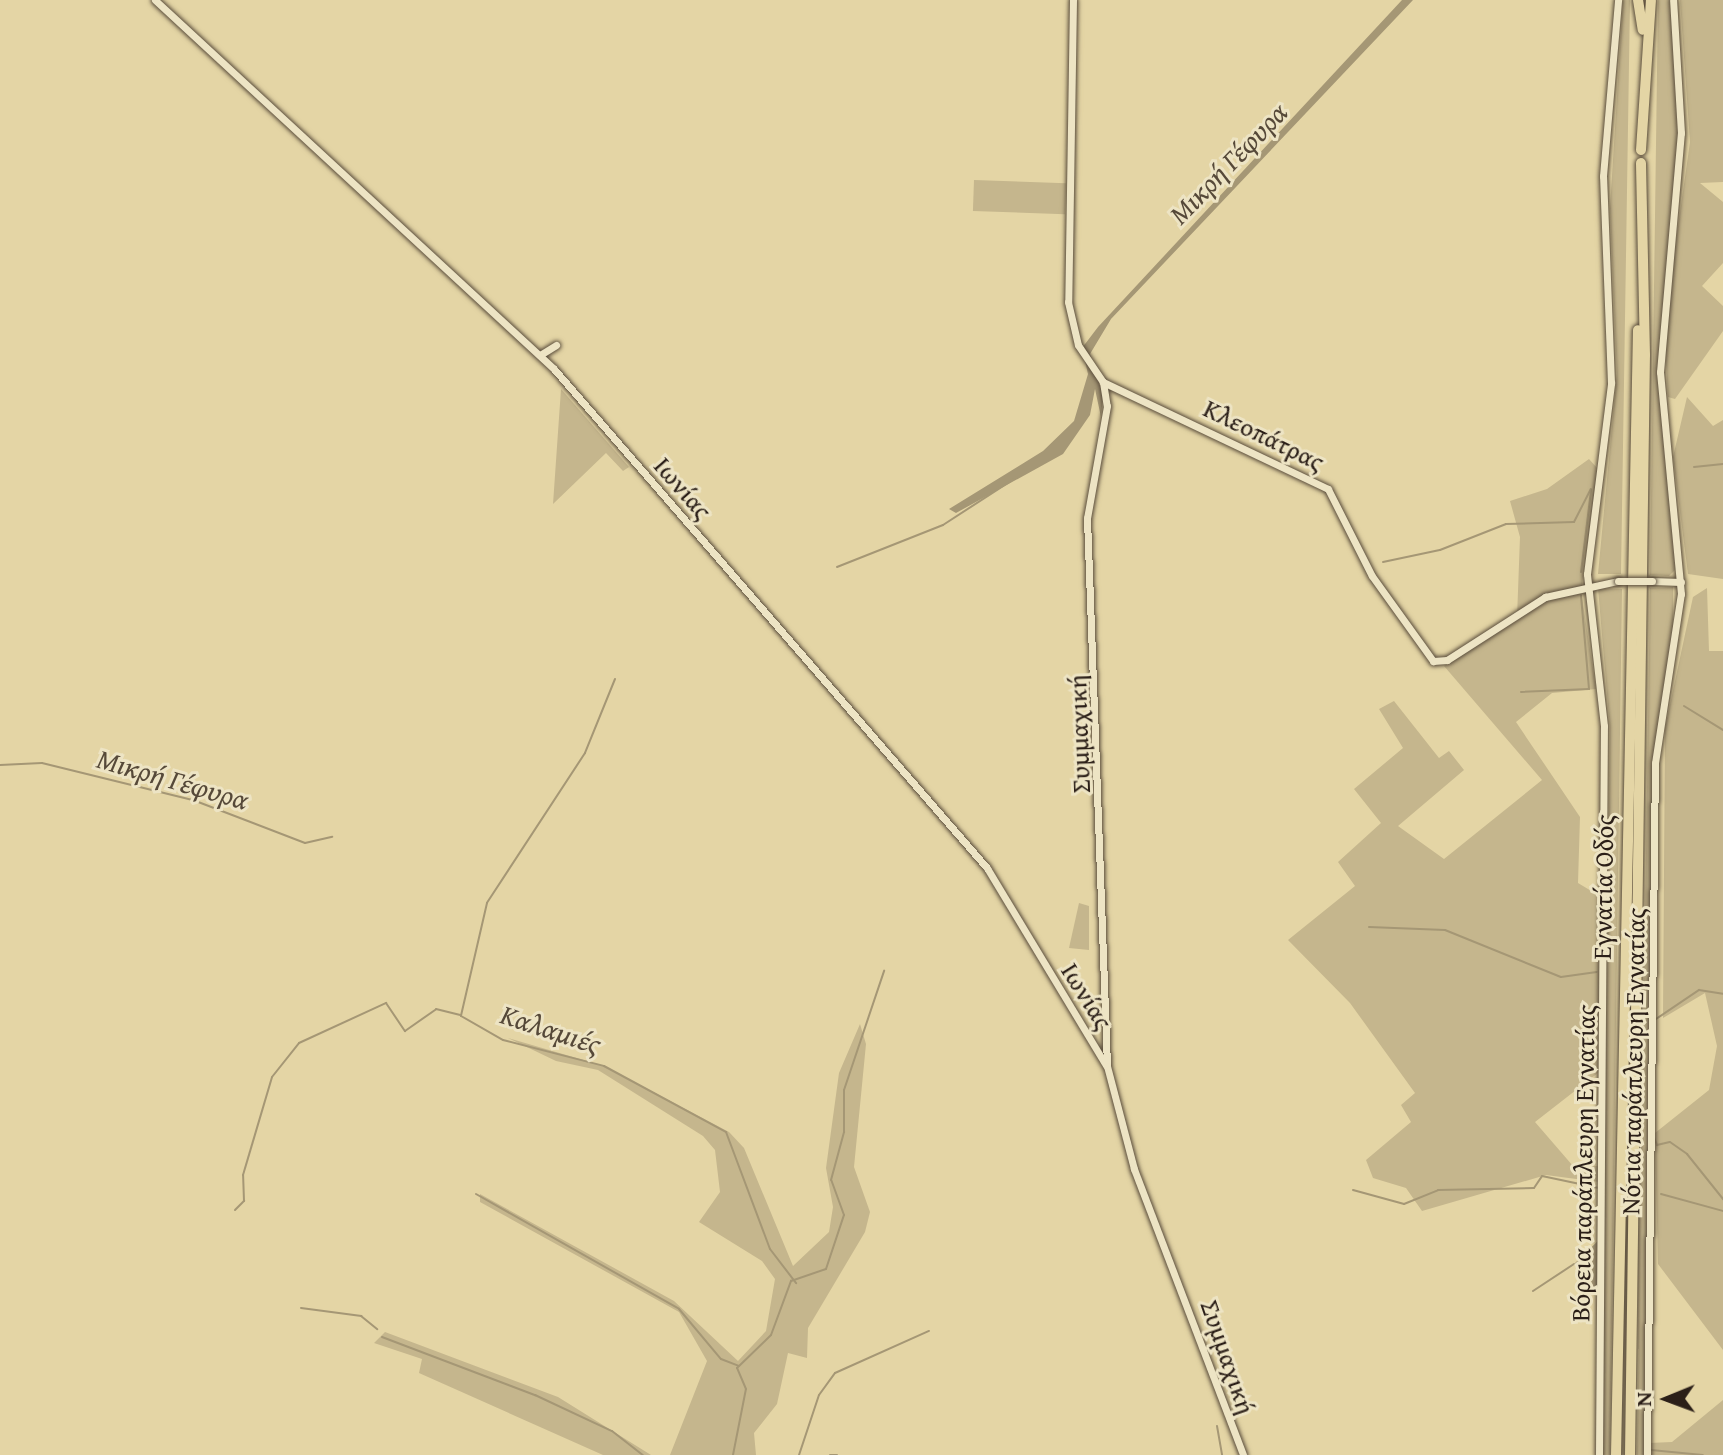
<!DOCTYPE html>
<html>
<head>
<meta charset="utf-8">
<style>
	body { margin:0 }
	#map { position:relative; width:1723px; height:1455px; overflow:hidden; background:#e4d5a5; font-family:"Gentium Book Plus",serif }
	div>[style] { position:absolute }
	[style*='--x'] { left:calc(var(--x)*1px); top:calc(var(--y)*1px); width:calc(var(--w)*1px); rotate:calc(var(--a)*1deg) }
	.green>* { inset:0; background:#c5b68d; transform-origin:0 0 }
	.water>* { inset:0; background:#a59775 }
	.stream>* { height:2px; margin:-1px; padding:0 1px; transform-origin:1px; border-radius:1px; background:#a59775 }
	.roads { filter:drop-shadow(0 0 2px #594c3b) drop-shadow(0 0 2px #594c3b) }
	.tertiary>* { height:7px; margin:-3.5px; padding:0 3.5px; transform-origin:3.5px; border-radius:3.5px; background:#ede4c4 }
	.motorway>* { height:10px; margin:-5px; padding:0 5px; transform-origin:5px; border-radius:5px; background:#e4d5a5 }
	.bridges { filter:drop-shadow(0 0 2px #594c3b) drop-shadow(0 0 2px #594c3b) }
	.tertiary-bridge>* { height:7px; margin:-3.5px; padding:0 3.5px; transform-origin:3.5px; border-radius:3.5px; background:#ede4c4 }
	span { translate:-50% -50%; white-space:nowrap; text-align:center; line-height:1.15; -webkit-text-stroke:6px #ede4c4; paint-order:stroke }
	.street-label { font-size:26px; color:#2b1f18 }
	.water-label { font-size:28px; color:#564939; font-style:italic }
	.north { position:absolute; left:1627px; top:1359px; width:80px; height:80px; -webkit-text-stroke:6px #ede4c4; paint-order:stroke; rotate:269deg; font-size:22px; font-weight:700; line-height:32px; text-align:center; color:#2b1f18 }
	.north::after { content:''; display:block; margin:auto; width:28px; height:36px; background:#2b1f18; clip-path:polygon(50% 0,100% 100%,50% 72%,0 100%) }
</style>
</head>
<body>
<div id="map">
	<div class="green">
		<i style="clip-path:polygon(1623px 0,1630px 0,1621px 574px,1598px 574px,1617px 374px,1610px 208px)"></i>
		<i style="clip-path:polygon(1658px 0,1672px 0,1682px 90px,1658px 361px,1677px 568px,1669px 576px,1650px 575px)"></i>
		<i style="clip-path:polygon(1680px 0,1723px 0,1723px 182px,1700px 183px,1723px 202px,1723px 263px,1702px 286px,1723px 306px,1723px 331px,1675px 399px,1668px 397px,1664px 325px,1690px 142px)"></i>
		<i style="left:974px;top:180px;width:92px;height:31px;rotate:2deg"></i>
		<i style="left:1638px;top:356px;width:3px;height:993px"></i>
		<i style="clip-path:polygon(561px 389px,629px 467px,623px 471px,606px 453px,553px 504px)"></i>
		<i style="clip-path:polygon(1687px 397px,1713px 426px,1723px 420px,1723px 579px,1688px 574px,1673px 457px)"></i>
		<i style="clip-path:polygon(1589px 459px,1598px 469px,1581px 591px,1596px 689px,1552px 693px,1516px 722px,1580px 817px,1578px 883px,1598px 895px,1603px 1069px,1535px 1122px,1573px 1166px,1600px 1166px,1599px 1182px,1546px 1175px,1422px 1211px,1406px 1188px,1373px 1178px,1366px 1160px,1411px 1122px,1401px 1105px,1415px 1093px,1350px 1003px,1288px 940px,1355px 886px,1338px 862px,1381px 823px,1354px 789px,1403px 748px,1379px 709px,1394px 701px,1439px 758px,1449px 751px,1464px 770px,1398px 826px,1444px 859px,1542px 780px,1444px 666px,1517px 618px,1520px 537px,1510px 501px,1547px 489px)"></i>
		<i style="clip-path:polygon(1673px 587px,1673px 634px,1653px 777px,1644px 1455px,1637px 1455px,1650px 588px)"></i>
		<i style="clip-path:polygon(1598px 588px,1622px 589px,1610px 1455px,1603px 1455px,1603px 1311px,1610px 728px)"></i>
		<i style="clip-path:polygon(1707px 588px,1709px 651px,1723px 651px,1723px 1350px,1658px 1264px,1655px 1133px,1709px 1090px,1717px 1046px,1705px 993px,1663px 1018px,1665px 728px,1693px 597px)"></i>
		<i style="clip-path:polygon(1079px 903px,1089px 906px,1089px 950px,1069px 948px)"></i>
		<i style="clip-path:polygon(860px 1024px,866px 1044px,854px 1167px,870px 1212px,865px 1232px,808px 1328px,807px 1358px,788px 1353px,777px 1404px,754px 1433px,756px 1455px,670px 1455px,707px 1361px,679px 1312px,480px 1202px,480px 1194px,674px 1301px,738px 1361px,766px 1331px,775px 1279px,762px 1261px,699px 1222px,720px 1192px,715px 1150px,703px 1136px,598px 1070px,556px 1061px,508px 1038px,604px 1066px,729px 1132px,744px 1148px,793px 1266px,829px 1232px,833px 1207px,826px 1168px,839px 1073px)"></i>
		<i style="clip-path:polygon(385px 1332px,558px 1397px,651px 1455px,603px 1455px,419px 1373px,422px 1359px,374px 1343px)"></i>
		<i style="clip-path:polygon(1723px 1400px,1723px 1455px,1650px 1455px,1649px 1443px,1672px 1442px)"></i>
	</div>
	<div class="water">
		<i style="clip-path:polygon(1402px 0,1413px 0,1111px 319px,1090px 354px,1103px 395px,1101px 417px,1095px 389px,1090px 415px,1063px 454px,956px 513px,949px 509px,1043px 451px,1074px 421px,1088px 374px,1082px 348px,1098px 327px)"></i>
		<i style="clip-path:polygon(1601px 1238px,1598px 1291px,1596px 1292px,1585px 1269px,1574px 1264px)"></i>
	</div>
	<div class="stream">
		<i style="--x:1694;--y:467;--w:29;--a:-6"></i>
		<i style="--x:1383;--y:562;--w:58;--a:-11.9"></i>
		<i style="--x:1440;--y:550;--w:71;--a:-21.5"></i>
		<i style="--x:1506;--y:524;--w:68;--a:-1.7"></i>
		<i style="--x:1574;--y:522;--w:37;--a:-63"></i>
		<i style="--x:837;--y:567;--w:114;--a:-21.6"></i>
		<i style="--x:943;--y:525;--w:88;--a:-33"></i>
		<i style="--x:1581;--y:572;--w:83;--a:-83"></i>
		<i style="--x:615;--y:679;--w:80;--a:112.1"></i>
		<i style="--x:585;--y:753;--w:179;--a:123.2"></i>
		<i style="--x:487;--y:903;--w:116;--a:103"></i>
		<i style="--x:461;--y:1016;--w:48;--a:29.7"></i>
		<i style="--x:503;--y:1040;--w:104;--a:14.4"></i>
		<i style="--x:604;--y:1066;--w:139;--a:28.4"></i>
		<i style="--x:726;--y:1132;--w:125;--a:69.4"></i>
		<i style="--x:770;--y:1249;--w:43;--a:52.6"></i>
		<i style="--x:1521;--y:692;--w:68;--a:-2.5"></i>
		<i style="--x:1589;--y:689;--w:94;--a:-94.9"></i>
		<i style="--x:1684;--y:706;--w:46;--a:31.6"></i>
		<i style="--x:0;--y:765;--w:42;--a:-2.7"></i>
		<i style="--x:42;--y:763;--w:155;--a:13.8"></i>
		<i style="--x:193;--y:800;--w:120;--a:21"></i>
		<i style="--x:305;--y:843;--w:28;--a:-13"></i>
		<i style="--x:1369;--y:927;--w:76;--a:2.3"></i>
		<i style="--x:1445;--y:930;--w:125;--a:22.1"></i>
		<i style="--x:1561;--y:977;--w:36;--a:-8"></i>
		<i style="--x:1656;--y:1019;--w:52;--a:-34"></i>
		<i style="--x:1699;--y:990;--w:24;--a:9"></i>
		<i style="--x:1653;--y:1135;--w:11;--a:68"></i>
		<i style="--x:1657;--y:1145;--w:13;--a:-13"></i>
		<i style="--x:1670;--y:1142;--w:21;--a:35"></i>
		<i style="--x:1687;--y:1154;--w:58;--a:51.3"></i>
		<i style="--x:1353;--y:1190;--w:53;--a:15.4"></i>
		<i style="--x:1404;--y:1204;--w:37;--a:-22"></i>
		<i style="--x:1438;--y:1190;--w:96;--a:-1.2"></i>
		<i style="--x:1534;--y:1188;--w:14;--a:-56"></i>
		<i style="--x:1542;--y:1176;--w:58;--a:11.9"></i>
		<i style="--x:476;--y:1194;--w:233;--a:29.5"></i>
		<i style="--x:679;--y:1309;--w:65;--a:50"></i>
		<i style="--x:721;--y:1359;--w:19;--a:21"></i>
		<i style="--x:1661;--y:1194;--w:64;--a:15.3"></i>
		<i style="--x:235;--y:1210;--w:13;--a:-45"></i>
		<i style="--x:244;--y:1201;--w:26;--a:-92"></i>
		<i style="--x:243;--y:1175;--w:102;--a:-73.5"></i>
		<i style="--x:272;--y:1077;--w:43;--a:-51.5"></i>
		<i style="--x:299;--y:1043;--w:96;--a:-24.7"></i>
		<i style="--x:386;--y:1003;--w:34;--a:56"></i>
		<i style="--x:405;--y:1031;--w:38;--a:-35"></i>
		<i style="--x:436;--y:1009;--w:25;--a:14"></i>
		<i style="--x:1533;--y:1291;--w:49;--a:-33.4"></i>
		<i style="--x:301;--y:1308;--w:61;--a:7.6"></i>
		<i style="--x:361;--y:1316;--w:21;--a:39"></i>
		<i style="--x:382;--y:1337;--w:164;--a:20.8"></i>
		<i style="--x:535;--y:1395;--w:85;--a:25.1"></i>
		<i style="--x:612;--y:1431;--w:39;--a:38"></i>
		<i style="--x:1217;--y:1426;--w:29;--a:80"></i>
		<i style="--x:1651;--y:1450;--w:52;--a:5.5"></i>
		<i style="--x:733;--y:1455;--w:67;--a:-78.9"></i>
		<i style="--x:746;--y:1389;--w:23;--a:-113"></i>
		<i style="--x:737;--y:1368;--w:47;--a:-44.1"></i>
		<i style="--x:771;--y:1335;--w:58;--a:-69.7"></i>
		<i style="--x:791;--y:1281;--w:37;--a:-19"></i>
		<i style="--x:826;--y:1269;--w:57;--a:-71.6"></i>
		<i style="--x:844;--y:1215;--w:37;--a:-110"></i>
		<i style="--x:831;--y:1180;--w:50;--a:-74.8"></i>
		<i style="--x:844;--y:1132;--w:42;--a:-90"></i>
		<i style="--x:844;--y:1090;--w:126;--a:-71.4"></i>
		<i style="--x:799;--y:1455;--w:63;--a:-71.6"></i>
		<i style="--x:819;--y:1395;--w:27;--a:-54"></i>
		<i style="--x:835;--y:1373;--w:103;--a:-24.1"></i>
		<i style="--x:830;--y:1455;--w:7;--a:0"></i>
	</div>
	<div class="roads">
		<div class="tertiary">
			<i style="--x:155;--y:0;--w:543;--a:42.76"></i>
			<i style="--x:554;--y:369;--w:661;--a:49.05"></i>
			<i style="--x:987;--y:868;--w:230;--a:58.9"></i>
			<i style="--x:1073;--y:0;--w:302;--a:90.9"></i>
			<i style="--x:1068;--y:302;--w:44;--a:76.9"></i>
			<i style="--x:1078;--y:345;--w:45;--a:56"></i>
			<i style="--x:1103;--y:382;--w:24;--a:81"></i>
			<i style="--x:1107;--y:406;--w:114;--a:100.1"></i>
			<i style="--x:1087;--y:518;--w:548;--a:87.91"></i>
			<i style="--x:1107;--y:1066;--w:106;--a:75.3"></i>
			<i style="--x:1134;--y:1169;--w:306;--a:69.1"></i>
			<i style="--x:540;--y:355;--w:19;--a:-32"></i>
			<i style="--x:1103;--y:382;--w:249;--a:25.4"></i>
			<i style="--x:1328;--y:489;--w:97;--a:63.2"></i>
			<i style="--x:1372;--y:576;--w:105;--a:54.3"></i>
			<i style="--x:1433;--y:661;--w:14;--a:-4"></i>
			<i style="--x:1447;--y:660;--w:117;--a:-32.7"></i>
			<i style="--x:1545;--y:597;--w:75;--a:-12.4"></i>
			<i style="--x:1652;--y:581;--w:29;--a:2"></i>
			<i style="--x:1599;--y:1455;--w:729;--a:-89.61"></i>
			<i style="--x:1604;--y:726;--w:153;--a:-96.4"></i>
			<i style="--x:1587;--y:574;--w:193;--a:-82.8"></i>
			<i style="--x:1611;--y:383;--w:207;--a:-92.2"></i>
			<i style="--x:1603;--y:176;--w:177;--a:-85.1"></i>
			<i style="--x:1647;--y:1455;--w:692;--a:-89.34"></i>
			<i style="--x:1655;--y:763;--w:171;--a:-81.3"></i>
			<i style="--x:1681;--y:594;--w:223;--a:-95.4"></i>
			<i style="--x:1660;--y:372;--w:240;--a:-85"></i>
			<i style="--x:1681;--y:133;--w:133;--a:-93.4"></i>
		</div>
		<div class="motorway">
			<i style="--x:1638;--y:0;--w:30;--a:81"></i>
			<i style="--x:1641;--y:150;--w:150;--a:-86.2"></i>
			<i style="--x:1616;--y:1455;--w:1125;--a:-88.88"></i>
			<i style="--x:1630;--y:1455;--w:1100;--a:-89.22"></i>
			<i style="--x:1645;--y:355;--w:192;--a:-91.2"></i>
		</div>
	</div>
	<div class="bridges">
		<div class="tertiary-bridge">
			<i style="--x:1618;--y:581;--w:34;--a:0"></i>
		</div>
	</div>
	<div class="street-label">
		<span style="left:1264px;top:435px;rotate:26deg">Κλεοπάτρας</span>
		<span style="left:683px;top:488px;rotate:49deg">Ιωνίας</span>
		<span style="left:1079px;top:734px;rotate:-92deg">Συμμαχική</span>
		<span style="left:1603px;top:887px;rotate:-89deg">Εγνατία Οδός</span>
		<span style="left:1087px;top:996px;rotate:58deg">Ιωνίας</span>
		<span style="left:1633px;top:1061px;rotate:-89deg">Νότια παράπλευρη Εγνατίας</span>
		<span style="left:1583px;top:1163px;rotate:-89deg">Βόρεια παράπλευρη Εγνατίας</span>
		<span style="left:1228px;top:1357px;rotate:71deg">Συμμαχική</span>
	</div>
	<div class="water-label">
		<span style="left:1228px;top:163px;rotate:-46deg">Μικρή Γέφυρα</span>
		<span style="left:173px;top:779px;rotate:16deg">Μικρή Γέφυρα</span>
		<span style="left:551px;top:1029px;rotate:18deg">Καλαμιές</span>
	</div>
	<div class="north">N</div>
</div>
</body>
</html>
